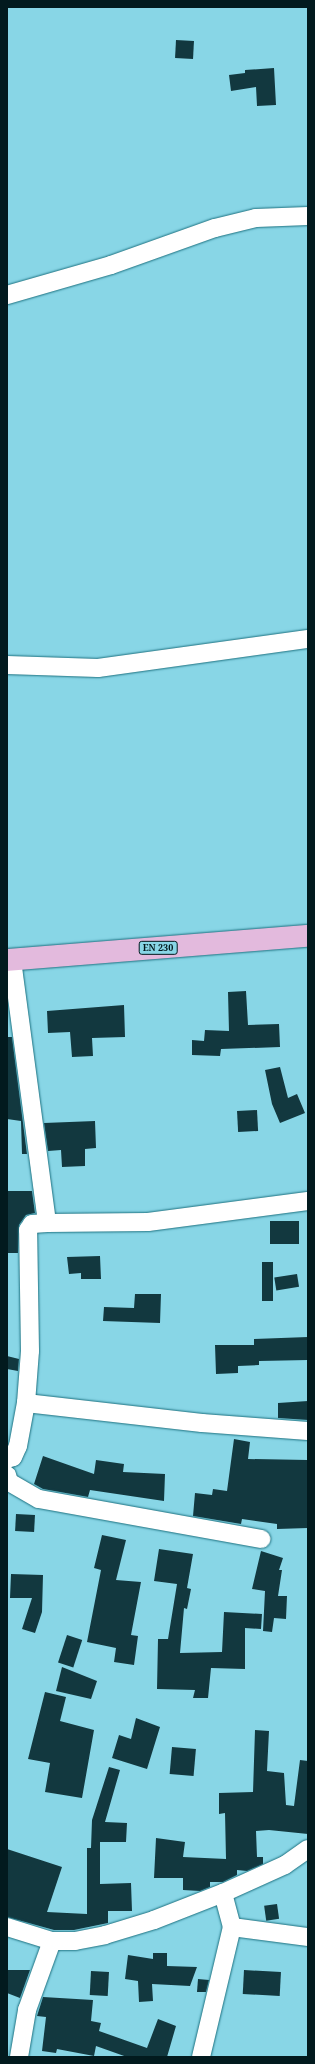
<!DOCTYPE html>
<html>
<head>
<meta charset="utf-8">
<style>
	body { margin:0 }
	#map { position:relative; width:315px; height:2064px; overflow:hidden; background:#88d6e6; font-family:"Noto Serif",serif }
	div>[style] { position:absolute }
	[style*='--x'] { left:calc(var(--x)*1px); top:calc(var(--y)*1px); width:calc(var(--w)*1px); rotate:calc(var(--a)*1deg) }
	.building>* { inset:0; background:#12383f; transform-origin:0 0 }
	.roads { filter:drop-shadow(0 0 1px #1d7180) drop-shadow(0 0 1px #1d7180) }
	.minor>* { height:18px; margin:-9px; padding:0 9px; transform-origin:9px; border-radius:9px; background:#fff }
	.primary>* { height:22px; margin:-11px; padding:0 11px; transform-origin:11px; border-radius:11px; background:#e3badd }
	span { translate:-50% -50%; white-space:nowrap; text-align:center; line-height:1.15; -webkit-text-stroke:4px #88d6e6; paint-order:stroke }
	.shield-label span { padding:1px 3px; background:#88d6e6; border:1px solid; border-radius:3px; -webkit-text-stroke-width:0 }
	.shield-label { font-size:9px; color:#021a1e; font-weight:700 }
	.frame { position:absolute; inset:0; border:8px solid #021a1e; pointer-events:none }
</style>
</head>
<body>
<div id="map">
	<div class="building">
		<i style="left:176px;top:40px;width:18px;height:18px;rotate:3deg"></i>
		<i style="clip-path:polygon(274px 68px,276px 105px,257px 106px,256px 87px,231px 91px,229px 75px,245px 73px,245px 70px)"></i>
		<i style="clip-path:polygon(246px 991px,248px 1025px,279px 1024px,280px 1047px,221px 1049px,220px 1056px,192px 1055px,192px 1040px,204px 1041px,205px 1030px,229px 1031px,228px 992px)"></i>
		<i style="clip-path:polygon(124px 1005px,125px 1037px,92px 1038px,93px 1056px,72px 1057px,70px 1032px,48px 1033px,47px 1011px)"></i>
		<i style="clip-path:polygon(7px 1037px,12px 1037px,27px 1154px,22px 1154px,21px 1121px,7px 1119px)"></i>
		<i style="clip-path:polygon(280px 1067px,288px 1098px,297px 1094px,305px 1113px,280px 1123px,272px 1104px,265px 1070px)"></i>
		<i style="left:257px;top:1110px;width:21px;height:20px;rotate:87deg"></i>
		<i style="clip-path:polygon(95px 1121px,96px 1148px,85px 1149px,85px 1166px,62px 1167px,61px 1150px,48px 1151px,44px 1123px)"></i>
		<i style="clip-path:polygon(7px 1191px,32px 1191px,35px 1213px,26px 1215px,19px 1225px,18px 1253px,7px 1253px)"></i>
		<i style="left:299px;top:1221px;width:23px;height:29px;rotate:90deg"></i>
		<i style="clip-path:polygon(100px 1256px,101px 1279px,81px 1279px,81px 1273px,69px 1274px,67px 1257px)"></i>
		<i style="left:262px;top:1262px;width:11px;height:39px"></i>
		<i style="left:297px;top:1274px;width:13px;height:23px;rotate:81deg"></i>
		<i style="clip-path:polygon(135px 1294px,161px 1294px,160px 1323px,103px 1321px,104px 1307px,134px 1308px)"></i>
		<i style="clip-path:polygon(308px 1337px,308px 1360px,259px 1361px,259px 1365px,238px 1366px,238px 1373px,216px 1374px,215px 1345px,254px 1345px,254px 1339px)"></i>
		<i style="clip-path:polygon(7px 1356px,19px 1359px,18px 1371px,7px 1369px)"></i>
		<i style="clip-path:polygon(308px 1401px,308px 1420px,278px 1418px,278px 1403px)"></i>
		<i style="clip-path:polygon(234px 1439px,250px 1442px,248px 1459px,308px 1460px,308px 1528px,277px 1529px,277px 1524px,242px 1519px,241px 1524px,193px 1516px,195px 1493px,212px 1495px,213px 1489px,227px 1491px)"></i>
		<i style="clip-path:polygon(43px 1456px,94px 1474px,96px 1460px,124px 1464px,123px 1472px,165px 1474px,164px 1501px,90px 1490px,88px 1497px,43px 1489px,34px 1484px)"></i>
		<i style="left:16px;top:1514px;width:19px;height:17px;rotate:3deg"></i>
		<i style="clip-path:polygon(102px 1535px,126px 1540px,116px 1580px,141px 1582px,131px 1635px,138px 1636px,134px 1665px,114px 1662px,116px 1648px,87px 1642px,101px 1570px,94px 1568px)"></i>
		<i style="clip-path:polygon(159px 1549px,193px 1554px,187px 1588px,191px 1589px,187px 1609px,184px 1608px,180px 1653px,222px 1652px,224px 1612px,262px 1614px,261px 1629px,245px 1628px,245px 1669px,211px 1668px,208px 1698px,193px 1698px,195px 1690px,157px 1689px,158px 1639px,168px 1639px,177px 1584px,154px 1581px)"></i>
		<i style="clip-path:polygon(261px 1551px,283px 1558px,279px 1570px,282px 1570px,278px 1596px,287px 1596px,286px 1619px,274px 1618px,272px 1632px,263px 1631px,265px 1591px,252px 1589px)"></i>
		<i style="clip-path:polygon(11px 1574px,43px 1575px,42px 1612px,35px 1633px,22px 1629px,32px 1598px,10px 1598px)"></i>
		<i style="left:67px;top:1635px;width:16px;height:29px;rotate:18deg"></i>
		<i style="clip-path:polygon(62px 1667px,97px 1681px,91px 1699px,56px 1691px)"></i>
		<i style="clip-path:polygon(45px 1692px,66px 1697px,60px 1721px,94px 1730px,82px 1798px,45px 1792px,50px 1763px,28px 1759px)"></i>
		<i style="clip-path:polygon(136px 1718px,160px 1727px,147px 1769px,112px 1758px,119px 1735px,131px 1739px)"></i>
		<i style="clip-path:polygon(255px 1730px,269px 1731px,267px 1771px,284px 1773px,286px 1805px,294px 1806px,300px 1760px,308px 1761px,308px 1834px,269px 1830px,256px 1831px,257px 1857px,263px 1857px,263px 1864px,247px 1871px,237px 1870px,237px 1875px,223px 1882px,210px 1882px,210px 1887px,200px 1891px,183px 1890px,183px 1878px,154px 1878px,156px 1838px,185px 1842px,183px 1857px,226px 1859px,225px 1813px,219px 1814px,219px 1793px,253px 1792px)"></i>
		<i style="left:172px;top:1747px;width:24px;height:27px;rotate:5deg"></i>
		<i style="clip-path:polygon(109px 1767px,120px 1770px,105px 1822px,127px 1823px,126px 1842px,100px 1842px,100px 1884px,131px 1883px,132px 1911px,108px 1911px,108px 1923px,74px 1930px,54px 1930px,7px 1917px,7px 1849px,62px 1867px,47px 1912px,87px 1914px,87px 1848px,91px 1848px,92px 1820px)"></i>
		<i style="left:277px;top:1904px;width:15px;height:13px;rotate:82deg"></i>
		<i style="clip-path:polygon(153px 1953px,167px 1953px,167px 1966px,197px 1967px,190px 1986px,152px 1984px,153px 2001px,139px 2002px,138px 1981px,125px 1979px,128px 1955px,153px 1959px)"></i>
		<i style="clip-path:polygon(7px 1970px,30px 1970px,20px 1998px,7px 1993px)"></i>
		<i style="left:244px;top:1970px;width:37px;height:24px;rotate:3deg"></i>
		<i style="left:91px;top:1971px;width:18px;height:24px;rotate:3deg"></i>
		<i style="clip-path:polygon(198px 1979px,209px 1980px,206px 1992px,197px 1992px)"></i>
		<i style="clip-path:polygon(43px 1997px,93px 2000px,91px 2021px,101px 2023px,99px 2031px,147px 2048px,158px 2019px,176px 2026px,167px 2057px,127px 2057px,96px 2046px,94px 2056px,57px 2049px,56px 2053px,42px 2051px,46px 2017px,37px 2016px)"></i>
	</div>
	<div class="roads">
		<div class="minor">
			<i style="--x:7;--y:295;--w:108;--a:-16.1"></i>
			<i style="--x:111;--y:265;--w:110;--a:-19.6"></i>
			<i style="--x:215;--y:228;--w:42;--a:-13.7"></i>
			<i style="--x:256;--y:218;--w:52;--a:-2.2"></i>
			<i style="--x:7;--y:665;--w:91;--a:1.9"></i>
			<i style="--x:98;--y:668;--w:212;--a:-7.9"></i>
			<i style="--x:12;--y:960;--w:265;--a:82.4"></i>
			<i style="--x:47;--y:1223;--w:101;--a:-0.6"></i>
			<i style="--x:148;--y:1222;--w:161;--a:-7.5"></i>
			<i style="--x:26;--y:1403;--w:177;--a:6.5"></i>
			<i style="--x:202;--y:1423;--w:106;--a:4.3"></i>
			<i style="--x:7;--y:1459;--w:6;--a:-18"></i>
			<i style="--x:13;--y:1457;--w:12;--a:-66"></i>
			<i style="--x:18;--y:1446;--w:44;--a:-79.5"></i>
			<i style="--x:26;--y:1403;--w:52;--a:-85.6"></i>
			<i style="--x:30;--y:1351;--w:121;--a:-90.9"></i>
			<i style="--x:28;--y:1230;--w:7;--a:-56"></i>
			<i style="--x:32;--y:1224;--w:15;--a:-4"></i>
			<i style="--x:7;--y:1475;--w:7;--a:74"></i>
			<i style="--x:9;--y:1482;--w:34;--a:30"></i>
			<i style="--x:39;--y:1499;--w:226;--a:10.2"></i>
			<i style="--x:7;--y:1927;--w:47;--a:17.3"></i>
			<i style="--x:52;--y:1941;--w:23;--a:0"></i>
			<i style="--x:75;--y:1941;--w:31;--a:-11"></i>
			<i style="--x:105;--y:1935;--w:51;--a:-17"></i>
			<i style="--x:154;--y:1920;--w:74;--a:-21.4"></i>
			<i style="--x:223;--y:1893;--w:68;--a:-24.3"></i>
			<i style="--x:285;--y:1865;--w:28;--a:-35"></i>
			<i style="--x:232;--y:1927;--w:77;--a:7.5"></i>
			<i style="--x:19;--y:2057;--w:48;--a:-80.3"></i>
			<i style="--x:27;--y:2010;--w:73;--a:-70.1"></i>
			<i style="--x:201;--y:2057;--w:134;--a:-76.6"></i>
			<i style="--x:232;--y:1927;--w:35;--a:-105"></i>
		</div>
		<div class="primary">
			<i style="--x:7;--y:960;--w:302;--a:-4.6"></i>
		</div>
	</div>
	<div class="shield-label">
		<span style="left:158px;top:948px">EN 230</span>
	</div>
	<div class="frame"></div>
</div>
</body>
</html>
